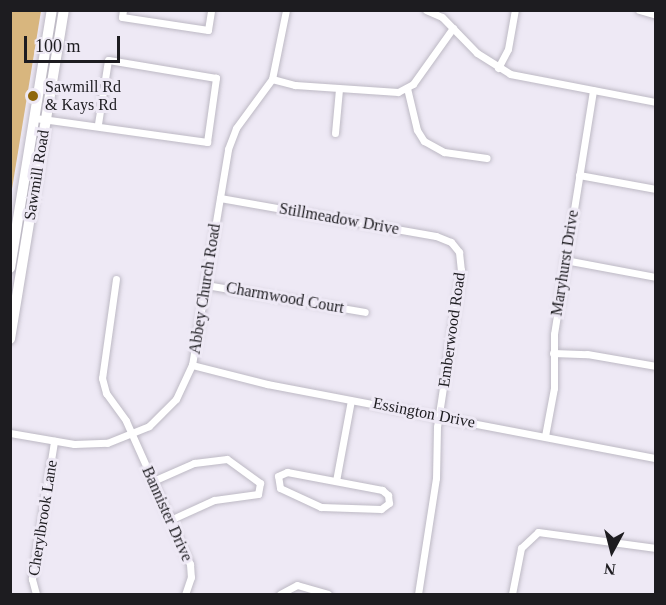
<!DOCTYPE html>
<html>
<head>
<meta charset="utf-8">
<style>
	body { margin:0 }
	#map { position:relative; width:666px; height:605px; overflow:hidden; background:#eee9f5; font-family:"Times New Roman",serif }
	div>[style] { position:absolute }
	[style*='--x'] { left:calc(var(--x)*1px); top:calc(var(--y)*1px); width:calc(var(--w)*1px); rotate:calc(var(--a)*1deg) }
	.green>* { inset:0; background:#d8b67e }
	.roads { filter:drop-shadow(0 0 2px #bdb9c4) drop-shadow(0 0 2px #bdb9c4) }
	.street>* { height:7px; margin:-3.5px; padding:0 3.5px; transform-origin:3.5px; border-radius:3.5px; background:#fff }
	.primary>* { height:10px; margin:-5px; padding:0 5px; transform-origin:5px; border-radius:5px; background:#fff }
	.dots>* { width:16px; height:16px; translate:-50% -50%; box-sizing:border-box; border:3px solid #eee9f5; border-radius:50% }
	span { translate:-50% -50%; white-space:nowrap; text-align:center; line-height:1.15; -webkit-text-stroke:6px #eee9f5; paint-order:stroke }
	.poi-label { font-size:16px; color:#1d1c20 }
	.left { translate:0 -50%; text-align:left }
	.street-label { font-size:16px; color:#1d1c20 }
	.frame { position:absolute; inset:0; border:12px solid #1d1c20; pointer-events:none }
	.north { position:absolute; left:582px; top:521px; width:60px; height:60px; -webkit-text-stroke:4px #eee9f5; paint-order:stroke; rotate:187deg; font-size:16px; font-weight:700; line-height:24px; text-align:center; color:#1d1c20 }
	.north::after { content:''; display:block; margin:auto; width:21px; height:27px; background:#1d1c20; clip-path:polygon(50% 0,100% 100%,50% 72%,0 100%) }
	.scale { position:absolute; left:24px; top:36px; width:96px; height:27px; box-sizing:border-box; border:3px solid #1d1c20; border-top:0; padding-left:8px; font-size:18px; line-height:21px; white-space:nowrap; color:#1d1c20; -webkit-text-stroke:4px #eee9f5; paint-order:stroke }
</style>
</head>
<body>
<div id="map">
	<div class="green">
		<i style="clip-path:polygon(11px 10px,41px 11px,11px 195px,10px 11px)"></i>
	</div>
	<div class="roads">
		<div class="street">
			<i style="--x:123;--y:10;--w:7;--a:98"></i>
			<i style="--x:122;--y:17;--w:87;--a:8.6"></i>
			<i style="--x:208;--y:30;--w:20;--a:-81"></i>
			<i style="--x:426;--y:10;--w:17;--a:24"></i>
			<i style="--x:442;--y:17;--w:50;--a:45.8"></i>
			<i style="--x:477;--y:53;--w:39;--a:32"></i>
			<i style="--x:510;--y:74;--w:149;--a:10.9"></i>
			<i style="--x:639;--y:10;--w:18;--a:16"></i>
			<i style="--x:498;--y:68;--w:21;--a:-62"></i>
			<i style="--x:508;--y:49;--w:40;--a:-80"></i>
			<i style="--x:272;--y:79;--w:24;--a:15"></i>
			<i style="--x:295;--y:85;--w:103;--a:3.9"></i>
			<i style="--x:398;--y:92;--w:17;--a:-28"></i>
			<i style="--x:413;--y:84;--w:69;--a:-54.5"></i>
			<i style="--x:407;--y:88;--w:43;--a:76.6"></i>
			<i style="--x:417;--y:130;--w:13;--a:58"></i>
			<i style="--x:424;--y:141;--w:23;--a:29"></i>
			<i style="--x:444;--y:152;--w:43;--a:7.9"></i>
			<i style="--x:35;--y:118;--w:174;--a:7.9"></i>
			<i style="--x:207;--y:142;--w:65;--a:-82"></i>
			<i style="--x:216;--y:78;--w:109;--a:-170.5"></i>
			<i style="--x:108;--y:60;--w:65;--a:98.9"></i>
			<i style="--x:335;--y:133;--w:44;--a:-84.8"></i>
			<i style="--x:579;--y:175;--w:78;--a:10.3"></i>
			<i style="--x:220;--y:198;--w:219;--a:10"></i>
			<i style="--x:436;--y:236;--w:16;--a:22"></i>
			<i style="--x:451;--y:242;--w:13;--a:51"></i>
			<i style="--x:459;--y:252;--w:18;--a:84"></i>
			<i style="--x:461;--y:270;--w:159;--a:98.7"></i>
			<i style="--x:437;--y:427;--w:51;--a:91.1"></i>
			<i style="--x:436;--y:478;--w:117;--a:98.8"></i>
			<i style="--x:565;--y:260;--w:93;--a:10.6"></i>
			<i style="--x:116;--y:279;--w:100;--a:98"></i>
			<i style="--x:102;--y:378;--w:16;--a:75"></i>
			<i style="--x:106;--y:393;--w:34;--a:54"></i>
			<i style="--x:126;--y:421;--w:157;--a:65.9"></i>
			<i style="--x:190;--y:564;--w:13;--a:86"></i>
			<i style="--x:191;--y:577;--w:18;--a:109"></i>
			<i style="--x:206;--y:285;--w:161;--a:9.6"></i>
			<i style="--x:553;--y:353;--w:34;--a:2"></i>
			<i style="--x:587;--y:354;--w:70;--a:9.9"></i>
			<i style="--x:192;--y:365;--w:77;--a:14.2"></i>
			<i style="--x:267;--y:384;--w:396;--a:10.8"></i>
			<i style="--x:10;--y:433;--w:65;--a:9.8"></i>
			<i style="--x:74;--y:444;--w:33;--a:-2"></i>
			<i style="--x:107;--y:443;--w:45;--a:-22"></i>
			<i style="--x:149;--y:426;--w:38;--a:-45"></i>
			<i style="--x:176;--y:399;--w:38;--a:-65"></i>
			<i style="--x:192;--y:365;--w:219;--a:-80.5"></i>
			<i style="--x:228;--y:149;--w:22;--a:-69"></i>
			<i style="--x:236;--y:128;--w:61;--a:-53.7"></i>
			<i style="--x:272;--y:79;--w:70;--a:-78.5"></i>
			<i style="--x:545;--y:436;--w:49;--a:-79.4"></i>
			<i style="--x:554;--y:388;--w:54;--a:-90"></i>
			<i style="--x:554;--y:334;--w:247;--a:-80.9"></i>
			<i style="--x:287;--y:472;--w:97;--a:10.7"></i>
			<i style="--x:382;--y:490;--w:8;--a:40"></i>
			<i style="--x:388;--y:495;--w:8;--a:83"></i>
			<i style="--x:389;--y:503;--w:10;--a:143"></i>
			<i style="--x:381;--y:509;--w:60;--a:-178.1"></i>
			<i style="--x:321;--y:507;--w:45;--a:-155.1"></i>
			<i style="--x:280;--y:488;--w:12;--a:-99"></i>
			<i style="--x:278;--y:476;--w:10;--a:-24"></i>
			<i style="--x:153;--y:481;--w:45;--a:-23.7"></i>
			<i style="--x:194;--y:463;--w:33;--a:-7"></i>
			<i style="--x:227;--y:459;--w:41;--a:36"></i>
			<i style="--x:260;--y:483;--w:11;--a:100"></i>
			<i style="--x:258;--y:494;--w:44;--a:172.2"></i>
			<i style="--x:214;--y:500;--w:48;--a:155.6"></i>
			<i style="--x:336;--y:481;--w:82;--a:-79.5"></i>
			<i style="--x:36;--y:594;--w:16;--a:-105"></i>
			<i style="--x:32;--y:579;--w:140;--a:-80.9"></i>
			<i style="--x:280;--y:594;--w:19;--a:-28"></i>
			<i style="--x:297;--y:585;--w:32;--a:16"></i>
			<i style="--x:512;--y:594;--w:47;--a:-78.9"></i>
			<i style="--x:521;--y:548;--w:23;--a:-43"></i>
			<i style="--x:538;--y:532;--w:119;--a:7.7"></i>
		</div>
		<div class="primary">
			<i style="--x:10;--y:268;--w:261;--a:-80.8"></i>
			<i style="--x:10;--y:339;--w:333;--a:-80.7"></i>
		</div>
	</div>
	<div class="dots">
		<i style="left:33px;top:96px;background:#8e650a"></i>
	</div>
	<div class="poi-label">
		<span class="left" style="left:45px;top:96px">Sawmill Rd<br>&amp; Kays Rd</span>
	</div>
	<div class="street-label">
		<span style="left:37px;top:175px;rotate:-81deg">Sawmill Road</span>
		<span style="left:339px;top:219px;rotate:10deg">Stillmeadow Drive</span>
		<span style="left:565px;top:263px;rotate:-81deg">Maryhurst Drive</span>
		<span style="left:205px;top:289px;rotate:-81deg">Abbey Church Road</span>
		<span style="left:285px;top:298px;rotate:10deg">Charmwood Court</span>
		<span style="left:452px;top:330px;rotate:-82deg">Emberwood Road</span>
		<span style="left:424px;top:413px;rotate:11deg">Essington Drive</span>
		<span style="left:167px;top:514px;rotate:66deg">Bannister Drive</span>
		<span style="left:43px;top:518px;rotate:-81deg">Cherylbrook Lane</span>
	</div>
	<div class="frame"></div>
	<div class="north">N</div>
	<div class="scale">100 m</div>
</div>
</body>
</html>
